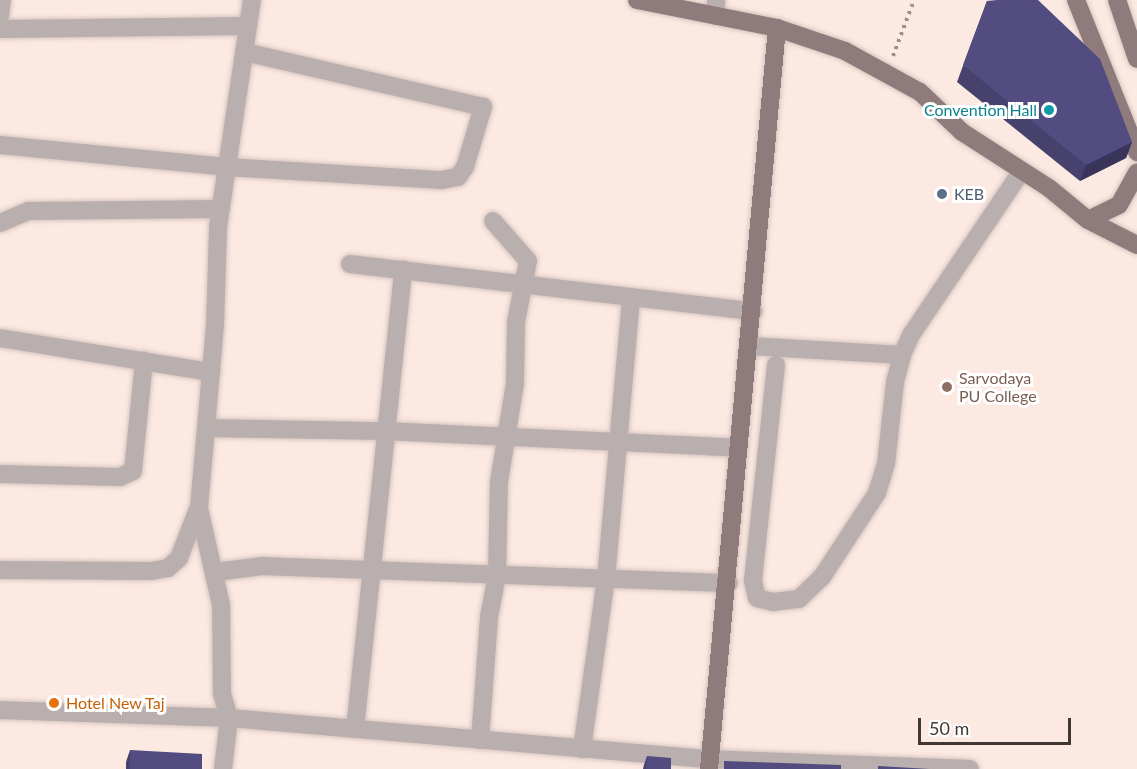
<!DOCTYPE html>
<html>
<head>
<meta charset="utf-8">
<style>
	body { margin:0 }
	#map { position:relative; width:1137px; height:769px; overflow:hidden; background:#fce9e2; font-family:Lato,sans-serif }
	div>[style] { position:absolute }
	[style*='--x'] { left:calc(var(--x)*1px); top:calc(var(--y)*1px); width:calc(var(--w)*1px); rotate:calc(var(--a)*1deg) }
	.path>* { height:4px; margin-top:-2px; transform-origin:0; background:repeating-linear-gradient(90deg,#9d8f8a 0 3px,transparent 0 7.5px) }
	.roads { filter:drop-shadow(0 0 2px #d7c5bf) drop-shadow(0 0 2px #d7c5bf) }
	.minor>* { height:18px; margin:-9px; padding:0 9px; transform-origin:9px; border-radius:9px; background:#baafaf }
	.major>* { height:18px; margin:-9px; padding:0 9px; transform-origin:9px; border-radius:9px; background:#8f7b7b }
	.wall>* { inset:0; background:#47416e }
	.shaded-wall>* { inset:0; background:#39355a }
	.building>* { inset:0; background:#524c80 }
	.dots>* { width:16px; height:16px; translate:-50% -50%; box-sizing:border-box; border:3px solid #fff; border-radius:50% }
	span { translate:-50% -50%; white-space:nowrap; text-align:center; line-height:1.15; -webkit-text-stroke:6px #fff; paint-order:stroke }
	.culture-label { font-size:16px; color:#0d838f }
	.right { translate:-100% -50%; text-align:right }
	.service-label { font-size:16px; color:#4e5e75 }
	.left { translate:0 -50%; text-align:left }
	.education-label { font-size:16px; color:#785e54 }
	.food-label { font-size:16px; color:#c56008 }
	.scale { position:absolute; left:918px; top:718px; width:153px; height:27px; box-sizing:border-box; border:3px solid #413734; border-top:0; padding-left:8px; font-size:18px; line-height:21px; white-space:nowrap; color:#413734; -webkit-text-stroke:4px #fff; paint-order:stroke }
</style>
</head>
<body>
<div id="map">
	<div class="path">
		<i style="--x:893;--y:56;--w:60;--a:-69.4"></i>
	</div>
	<div class="roads">
		<div class="minor">
			<i style="--x:0;--y:16;--w:16;--a:-83"></i>
			<i style="--x:716;--y:16;--w:16;--a:-90"></i>
			<i style="--x:0;--y:29;--w:247;--a:-0.7"></i>
			<i style="--x:0;--y:145;--w:228;--a:5.5"></i>
			<i style="--x:227;--y:167;--w:215;--a:3.5"></i>
			<i style="--x:442;--y:180;--w:16;--a:-11"></i>
			<i style="--x:458;--y:177;--w:12;--a:-55"></i>
			<i style="--x:465;--y:167;--w:63;--a:-73.3"></i>
			<i style="--x:483;--y:107;--w:245;--a:-167"></i>
			<i style="--x:0;--y:223;--w:30;--a:-23"></i>
			<i style="--x:28;--y:211;--w:193;--a:-0.6"></i>
			<i style="--x:350;--y:264;--w:406;--a:6.7"></i>
			<i style="--x:0;--y:338;--w:214;--a:9.2"></i>
			<i style="--x:750;--y:346;--w:152;--a:3.4"></i>
			<i style="--x:776;--y:365;--w:217;--a:96.1"></i>
			<i style="--x:753;--y:581;--w:17;--a:77"></i>
			<i style="--x:757;--y:598;--w:16;--a:14"></i>
			<i style="--x:773;--y:602;--w:26;--a:-7"></i>
			<i style="--x:799;--y:599;--w:32;--a:-44"></i>
			<i style="--x:822;--y:577;--w:100;--a:-56.8"></i>
			<i style="--x:877;--y:493;--w:30;--a:-73"></i>
			<i style="--x:886;--y:464;--w:82;--a:-83.7"></i>
			<i style="--x:895;--y:382;--w:28;--a:-75"></i>
			<i style="--x:902;--y:355;--w:22;--a:-66"></i>
			<i style="--x:911;--y:335;--w:197;--a:-56"></i>
			<i style="--x:206;--y:428;--w:179;--a:1"></i>
			<i style="--x:385;--y:431;--w:354;--a:2.7"></i>
			<i style="--x:0;--y:474;--w:120;--a:1.4"></i>
			<i style="--x:120;--y:477;--w:14;--a:-25"></i>
			<i style="--x:133;--y:471;--w:111;--a:-84.3"></i>
			<i style="--x:0;--y:570;--w:151;--a:0.4"></i>
			<i style="--x:151;--y:571;--w:17;--a:-10"></i>
			<i style="--x:168;--y:568;--w:15;--a:-42"></i>
			<i style="--x:179;--y:558;--w:53;--a:-68.8"></i>
			<i style="--x:216;--y:572;--w:47;--a:-7.3"></i>
			<i style="--x:263;--y:566;--w:466;--a:2.1"></i>
			<i style="--x:0;--y:710;--w:229;--a:2"></i>
			<i style="--x:229;--y:718;--w:482;--a:4.9"></i>
			<i style="--x:709;--y:759;--w:261;--a:2.2"></i>
			<i style="--x:355;--y:729;--w:462;--a:-84"></i>
			<i style="--x:480;--y:740;--w:123;--a:-85.8"></i>
			<i style="--x:489;--y:617;--w:43;--a:-79.2"></i>
			<i style="--x:497;--y:575;--w:93;--a:-88.8"></i>
			<i style="--x:499;--y:482;--w:100;--a:-80.8"></i>
			<i style="--x:515;--y:383;--w:61;--a:-89.1"></i>
			<i style="--x:516;--y:322;--w:62;--a:-78.9"></i>
			<i style="--x:528;--y:261;--w:53;--a:-131.2"></i>
			<i style="--x:582;--y:749;--w:172;--a:-82"></i>
			<i style="--x:606;--y:579;--w:283;--a:-84.9"></i>
			<i style="--x:223;--y:769;--w:51;--a:-83.3"></i>
			<i style="--x:229;--y:718;--w:25;--a:-106"></i>
			<i style="--x:222;--y:694;--w:89;--a:-90.6"></i>
			<i style="--x:221;--y:605;--w:99;--a:-102.8"></i>
			<i style="--x:199;--y:508;--w:184;--a:-85"></i>
			<i style="--x:215;--y:325;--w:98;--a:-88.2"></i>
			<i style="--x:218;--y:227;--w:230;--a:-81.5"></i>
		</div>
		<div class="major">
			<i style="--x:637;--y:0;--w:143;--a:11.3"></i>
			<i style="--x:777;--y:28;--w:72;--a:18.7"></i>
			<i style="--x:845;--y:51;--w:85;--a:28.7"></i>
			<i style="--x:920;--y:92;--w:58;--a:43.6"></i>
			<i style="--x:962;--y:132;--w:103;--a:32.8"></i>
			<i style="--x:1049;--y:188;--w:50;--a:39.4"></i>
			<i style="--x:1088;--y:220;--w:55;--a:27"></i>
			<i style="--x:1076;--y:0;--w:164;--a:68.1"></i>
			<i style="--x:1117;--y:0;--w:62;--a:71.3"></i>
			<i style="--x:1088;--y:220;--w:34;--a:-26"></i>
			<i style="--x:1119;--y:205;--w:37;--a:-61"></i>
			<i style="--x:709;--y:769;--w:744;--a:-84.76"></i>
		</div>
	</div>
	<div class="wall">
		<i style="clip-path:polygon(987px 1px,1132px 142px,1126px 158px,1080px 181px,957px 82px)"></i>
		<i style="clip-path:polygon(130px 750px,202px 769px,126px 769px,126px 762px)"></i>
		<i style="clip-path:polygon(647px 756px,671px 769px,643px 769px,644px 765px)"></i>
	</div>
	<div class="shaded-wall">
		<i style="clip-path:polygon(1132px 142px,1126px 158px,1080px 181px,1086px 165px)"></i>
	</div>
	<div class="building">
		<i style="clip-path:polygon(997px 0,1038px 0,1100px 59px,1132px 142px,1086px 165px,963px 65px,987px 1px)"></i>
		<i style="clip-path:polygon(130px 750px,202px 754px,202px 769px,130px 769px)"></i>
		<i style="clip-path:polygon(647px 756px,671px 758px,671px 769px,646px 769px)"></i>
		<i style="clip-path:polygon(724px 761px,841px 765px,841px 769px,724px 769px)"></i>
		<i style="clip-path:polygon(878px 766px,930px 769px,878px 769px)"></i>
	</div>
	<div class="dots">
		<i style="left:1049px;top:110px;background:#0f9aa8"></i>
		<i style="left:942px;top:194px;background:#5c6f8a"></i>
		<i style="left:947px;top:387px;background:#8d6e63"></i>
		<i style="left:54px;top:703px;background:#e8710a"></i>
	</div>
	<div class="culture-label">
		<span class="right" style="left:1037px;top:110px">Convention Hall</span>
	</div>
	<div class="service-label">
		<span class="left" style="left:954px;top:194px">KEB</span>
	</div>
	<div class="education-label">
		<span class="left" style="left:959px;top:387px">Sarvodaya<br>PU College</span>
	</div>
	<div class="food-label">
		<span class="left" style="left:66px;top:703px">Hotel New Taj</span>
	</div>
	<div class="scale">50 m</div>
</div>
</body>
</html>
